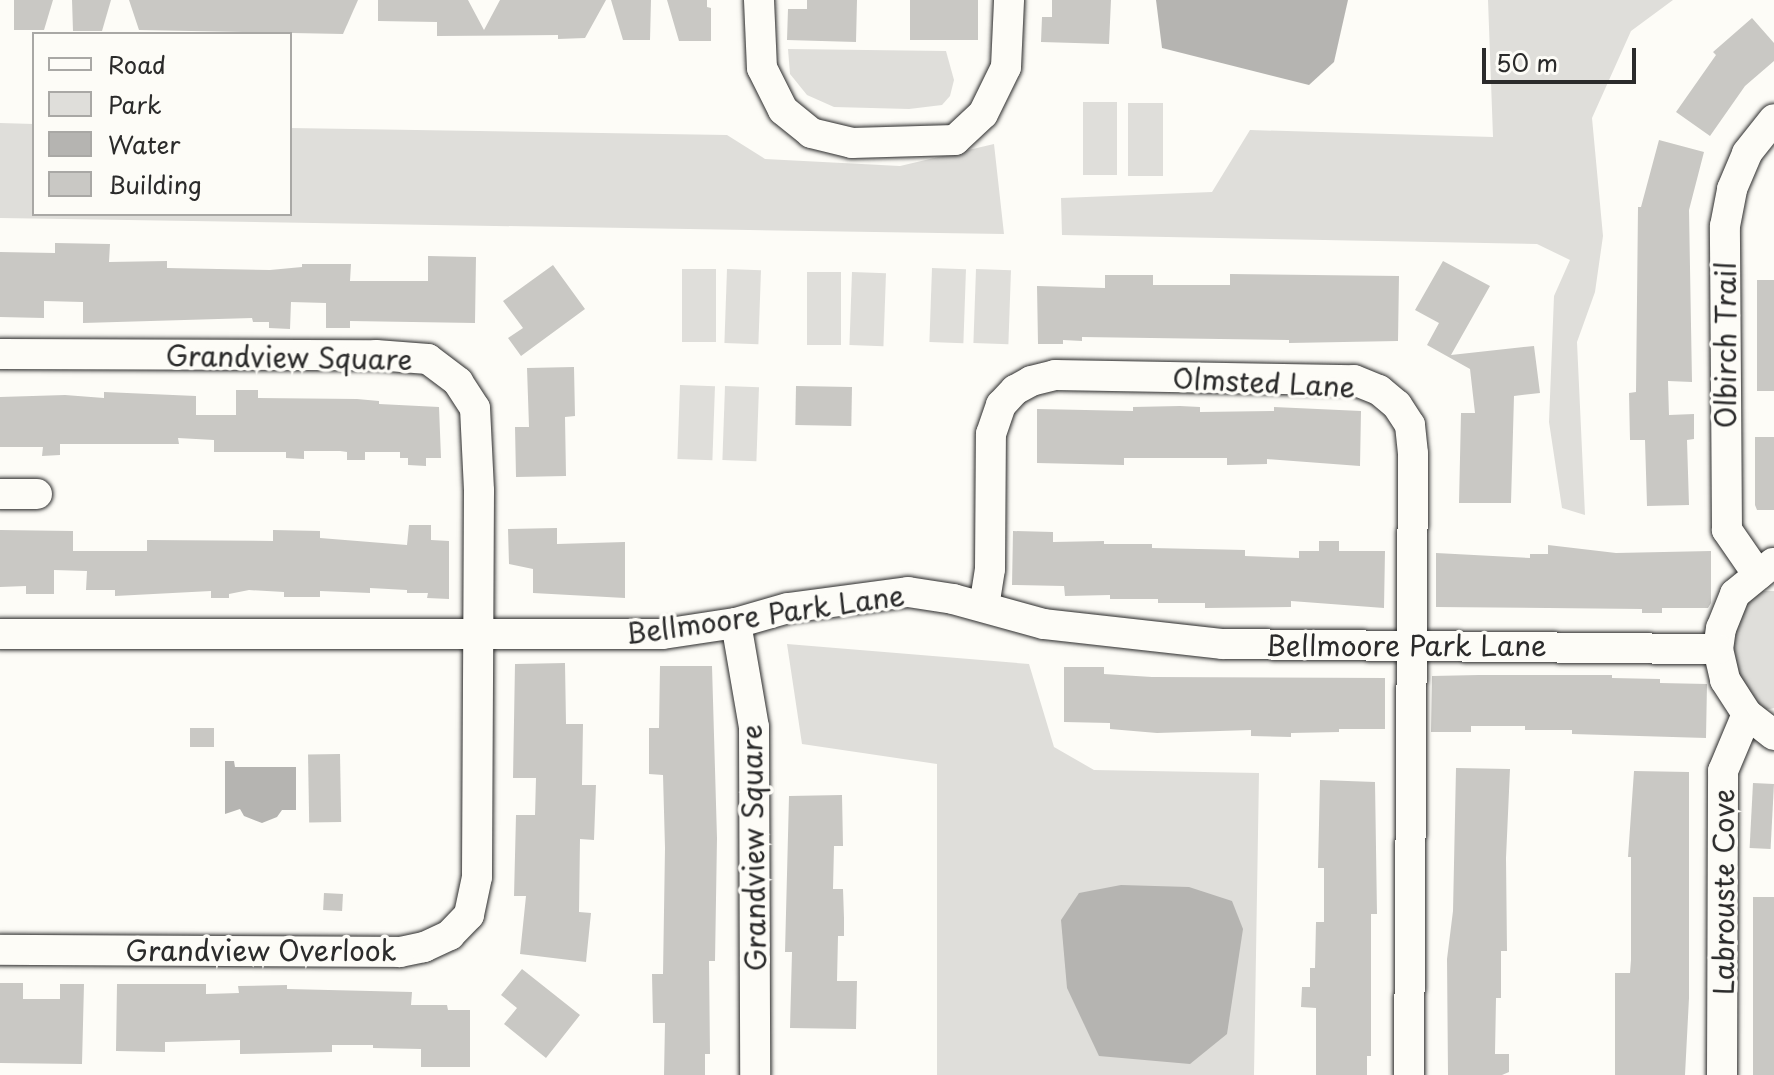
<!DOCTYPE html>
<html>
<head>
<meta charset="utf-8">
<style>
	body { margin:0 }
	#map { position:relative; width:1774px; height:1075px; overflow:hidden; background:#fdfcf7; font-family:"Playpen Sans",sans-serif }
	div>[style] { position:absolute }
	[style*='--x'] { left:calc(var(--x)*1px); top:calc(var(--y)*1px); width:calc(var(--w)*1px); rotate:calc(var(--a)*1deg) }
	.green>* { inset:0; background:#dfdeda; transform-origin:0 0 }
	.water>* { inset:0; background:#b5b4b1 }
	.building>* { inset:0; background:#c9c8c4; transform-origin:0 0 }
	.roads { filter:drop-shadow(0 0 2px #2b2b2b) drop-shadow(0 0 2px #2b2b2b) }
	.minor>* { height:30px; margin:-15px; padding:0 15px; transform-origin:15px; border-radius:15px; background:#fdfcf7 }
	span { translate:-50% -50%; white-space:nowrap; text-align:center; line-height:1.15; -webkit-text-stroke:7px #fdfcf7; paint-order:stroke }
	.street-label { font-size:28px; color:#2b2b2b }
	.legend { position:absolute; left:32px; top:32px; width:260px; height:184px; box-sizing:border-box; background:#fdfcf7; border:2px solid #a9a8a5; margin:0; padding:10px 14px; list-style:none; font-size:24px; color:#2b2b2b }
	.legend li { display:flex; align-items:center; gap:16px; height:40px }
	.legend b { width:40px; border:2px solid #a9a8a5 }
	.scale { position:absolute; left:1482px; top:48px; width:154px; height:36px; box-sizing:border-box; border:4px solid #2b2b2b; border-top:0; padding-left:10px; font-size:24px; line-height:28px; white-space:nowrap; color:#2b2b2b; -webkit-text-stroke:6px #fdfcf7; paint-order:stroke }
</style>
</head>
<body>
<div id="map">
	<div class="green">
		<i style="clip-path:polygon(1488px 0,1673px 0,1631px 31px,1592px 118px,1603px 236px,1595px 292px,1577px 342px,1585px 515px,1562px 508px,1549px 422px,1554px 296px,1570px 260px,1537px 244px,1062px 235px,1061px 198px,1212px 192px,1250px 130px,1493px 137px)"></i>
		<i style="clip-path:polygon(788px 49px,946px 51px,954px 80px,950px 96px,942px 105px,909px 109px,834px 107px,807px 95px,790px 74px)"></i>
		<i style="left:1083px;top:102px;width:34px;height:73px"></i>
		<i style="left:1128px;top:103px;width:35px;height:73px"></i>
		<i style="clip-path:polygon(0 123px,34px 124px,34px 214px,290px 214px,290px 128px,727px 135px,765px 159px,900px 166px,994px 144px,1004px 234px,0 218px)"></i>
		<i style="left:932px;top:268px;width:34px;height:74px;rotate:2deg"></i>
		<i style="left:682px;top:269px;width:34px;height:73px"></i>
		<i style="left:727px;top:269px;width:34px;height:74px;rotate:2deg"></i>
		<i style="left:976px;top:269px;width:35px;height:74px;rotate:2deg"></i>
		<i style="left:807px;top:272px;width:34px;height:73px"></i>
		<i style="left:852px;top:272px;width:34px;height:73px;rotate:2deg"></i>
		<i style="left:680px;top:385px;width:35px;height:74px;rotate:2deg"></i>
		<i style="left:725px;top:386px;width:34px;height:74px;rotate:2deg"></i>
		<i style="clip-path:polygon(1756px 591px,1774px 591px,1774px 708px,1760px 711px,1736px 674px,1730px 649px,1744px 606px)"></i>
		<i style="clip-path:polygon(787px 644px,1029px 664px,1054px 747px,1094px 770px,1259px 773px,1254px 1075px,937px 1075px,937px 764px,802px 744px)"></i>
	</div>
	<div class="water">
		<i style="clip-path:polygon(1156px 0,1348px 0,1334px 62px,1309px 85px,1162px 48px)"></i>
		<i style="clip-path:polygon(225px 761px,234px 761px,235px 767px,296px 767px,296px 810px,282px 810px,277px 817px,262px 823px,244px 816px,240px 809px,225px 814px)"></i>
		<i style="clip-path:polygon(1121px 885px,1189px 887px,1232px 901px,1243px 929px,1227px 1034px,1190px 1064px,1099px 1056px,1067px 988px,1061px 920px,1079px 893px)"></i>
	</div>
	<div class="building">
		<i style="clip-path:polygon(14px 0,53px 0,44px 30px,14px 30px)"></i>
		<i style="clip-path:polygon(72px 0,111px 0,102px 31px,73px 31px)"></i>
		<i style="clip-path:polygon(129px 0,358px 0,343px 34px,139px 30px)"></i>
		<i style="clip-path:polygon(378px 0,468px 0,484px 30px,500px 0,606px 0,585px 38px,558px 39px,558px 35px,437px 36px,437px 22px,378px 21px)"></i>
		<i style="clip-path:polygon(611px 0,651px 0,650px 40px,623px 40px)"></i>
		<i style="clip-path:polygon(667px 0,707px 0,707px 7px,711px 8px,711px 41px,679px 41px)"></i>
		<i style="clip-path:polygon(807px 0,857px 0,856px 42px,787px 40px,788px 9px,807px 9px)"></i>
		<i style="left:910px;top:0;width:68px;height:40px"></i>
		<i style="clip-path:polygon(1052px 0,1111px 0,1109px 44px,1041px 42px,1042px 17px,1052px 17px)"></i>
		<i style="clip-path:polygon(1752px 18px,1774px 43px,1774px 61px,1745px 86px,1710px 136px,1676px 112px,1716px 55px,1713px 52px)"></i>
		<i style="clip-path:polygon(1659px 140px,1704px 152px,1689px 210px,1692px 382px,1668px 381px,1669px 415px,1694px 414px,1694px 439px,1687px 440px,1689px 505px,1647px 506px,1645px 440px,1630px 440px,1629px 393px,1636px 392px,1638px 207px,1641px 207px)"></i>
		<i style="clip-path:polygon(55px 243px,110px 244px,109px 262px,167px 261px,167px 268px,270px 270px,302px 267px,302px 264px,351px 264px,350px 281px,428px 281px,428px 256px,476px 257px,475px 323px,350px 321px,350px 328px,326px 328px,326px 303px,291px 302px,290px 329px,269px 328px,269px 322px,253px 322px,252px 318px,83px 323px,83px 302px,44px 301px,44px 318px,0 317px,0 252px,55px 253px)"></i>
		<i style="clip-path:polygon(1443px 261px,1490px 286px,1451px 355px,1534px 346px,1540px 393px,1514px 396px,1511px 503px,1459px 503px,1461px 413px,1475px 413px,1470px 369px,1427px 345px,1439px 323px,1415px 310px)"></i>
		<i style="clip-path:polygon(553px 265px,585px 309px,521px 356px,508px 338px,523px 328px,503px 301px)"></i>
		<i style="clip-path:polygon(1230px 274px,1399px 276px,1398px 341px,1289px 343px,1289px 340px,1082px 337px,1082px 341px,1063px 340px,1063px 344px,1038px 344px,1037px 286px,1105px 288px,1105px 275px,1153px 275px,1153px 285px,1230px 285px)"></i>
		<i style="left:1757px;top:280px;width:17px;height:111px"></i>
		<i style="clip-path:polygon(574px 367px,575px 416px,565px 417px,566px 476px,516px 477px,515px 427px,529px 427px,527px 368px)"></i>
		<i style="left:796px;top:386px;width:56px;height:39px;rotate:1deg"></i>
		<i style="clip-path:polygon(236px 390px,258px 390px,258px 398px,357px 399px,379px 401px,379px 404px,439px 407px,441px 458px,426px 458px,426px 466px,408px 465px,408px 458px,400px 458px,400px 452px,365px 452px,365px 460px,347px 460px,347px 452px,340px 451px,304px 451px,304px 459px,286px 458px,286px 452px,214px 452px,214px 440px,178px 438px,179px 444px,60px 444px,60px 455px,42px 456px,43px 447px,0 447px,0 397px,65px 395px,104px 398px,104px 392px,196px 396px,196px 415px,236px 415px)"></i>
		<i style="clip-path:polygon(1180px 406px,1200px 407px,1200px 412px,1274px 411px,1274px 407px,1361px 411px,1360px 466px,1267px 459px,1267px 464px,1227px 465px,1227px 458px,1124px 458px,1124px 465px,1037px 463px,1037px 409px,1133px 411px,1133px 407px)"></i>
		<i style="clip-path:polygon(1755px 437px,1774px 437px,1774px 510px,1757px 510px,1755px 505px)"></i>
		<i style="clip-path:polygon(409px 525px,431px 525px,431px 540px,449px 541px,449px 599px,427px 598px,428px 593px,407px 593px,407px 590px,370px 588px,370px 593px,320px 591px,320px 597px,284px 597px,284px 592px,249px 590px,229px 594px,229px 598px,211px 598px,211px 591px,115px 596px,115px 590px,86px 590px,87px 571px,54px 570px,54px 594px,26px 594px,26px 586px,0 587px,0 530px,73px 531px,73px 551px,147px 551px,147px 540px,273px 541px,273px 530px,320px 531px,320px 538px,407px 545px)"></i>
		<i style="clip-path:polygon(557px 528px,557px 544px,625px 542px,625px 598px,533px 593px,533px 569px,509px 564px,508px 529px)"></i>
		<i style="clip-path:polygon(1013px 531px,1053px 532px,1053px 542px,1104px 541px,1104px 544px,1152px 544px,1152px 548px,1245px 550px,1245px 556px,1299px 558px,1299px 551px,1319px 551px,1319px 541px,1339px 541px,1339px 551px,1385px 551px,1384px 608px,1291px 601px,1291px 607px,1205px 608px,1205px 603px,1158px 603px,1158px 599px,1110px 599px,1110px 595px,1065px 596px,1064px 586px,1012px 585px)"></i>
		<i style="clip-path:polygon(1548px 545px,1616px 553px,1711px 551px,1711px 603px,1708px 608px,1662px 608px,1662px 613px,1642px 613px,1642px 609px,1436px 607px,1436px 553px,1530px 558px,1530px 554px,1548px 554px)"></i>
		<i style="clip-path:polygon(565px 663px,566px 724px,583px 724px,582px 785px,596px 785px,594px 840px,580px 839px,579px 912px,591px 913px,586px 962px,520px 954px,526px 896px,514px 896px,516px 815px,535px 815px,536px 778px,513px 778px,515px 664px)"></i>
		<i style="clip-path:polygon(660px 666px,712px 666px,717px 838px,715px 961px,709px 961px,710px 1054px,705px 1054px,705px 1075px,664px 1075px,665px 1023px,653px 1023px,652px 974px,663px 974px,665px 848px,663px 775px,649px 774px,649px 728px,659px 728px)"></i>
		<i style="clip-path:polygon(1064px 667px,1104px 667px,1104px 674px,1152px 677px,1385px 678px,1385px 729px,1339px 729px,1339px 732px,1291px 733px,1291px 737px,1251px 736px,1251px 730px,1157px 733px,1110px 729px,1110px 723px,1064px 722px)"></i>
		<i style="clip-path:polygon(1479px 675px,1612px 675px,1612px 678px,1660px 679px,1660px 683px,1707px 684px,1706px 738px,1572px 734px,1572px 730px,1525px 730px,1525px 726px,1471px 726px,1471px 732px,1431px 732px,1432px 676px)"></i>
		<i style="left:190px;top:728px;width:24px;height:19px"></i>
		<i style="left:340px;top:754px;width:68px;height:32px;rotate:89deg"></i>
		<i style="clip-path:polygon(1456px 768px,1510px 769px,1506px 858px,1507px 951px,1501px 951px,1501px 998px,1496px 998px,1495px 1054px,1509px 1054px,1509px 1072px,1502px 1075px,1448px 1075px,1447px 959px,1453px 911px)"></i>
		<i style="clip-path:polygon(1634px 771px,1689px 772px,1689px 998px,1685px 1075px,1615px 1075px,1615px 973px,1630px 973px,1631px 960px,1631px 857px,1628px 857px)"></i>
		<i style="clip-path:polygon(1320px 780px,1375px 782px,1377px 914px,1371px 914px,1371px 1056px,1367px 1056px,1367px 1075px,1316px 1075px,1316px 1008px,1301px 1007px,1302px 987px,1310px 987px,1310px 968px,1315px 968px,1316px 922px,1324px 922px,1324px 868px,1318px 868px)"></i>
		<i style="left:1753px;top:783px;width:21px;height:65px;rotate:3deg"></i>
		<i style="clip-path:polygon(842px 795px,843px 846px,834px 846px,833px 889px,843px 889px,844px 918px,844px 936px,838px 936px,837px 981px,857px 981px,856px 1029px,790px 1028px,792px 952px,785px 952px,789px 796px)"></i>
		<i style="left:324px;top:893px;width:19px;height:17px;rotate:3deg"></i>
		<i style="left:1753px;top:897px;width:21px;height:178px"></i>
		<i style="clip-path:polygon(522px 969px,580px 1015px,546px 1058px,504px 1024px,517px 1008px,501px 995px)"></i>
		<i style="clip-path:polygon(0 983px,23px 983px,23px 999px,60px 999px,60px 984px,84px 984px,82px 1064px,0 1063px)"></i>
		<i style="clip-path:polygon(117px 984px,206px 984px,206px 994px,239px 993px,238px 986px,287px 985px,287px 989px,412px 992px,411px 1005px,447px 1005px,448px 1010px,470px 1010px,470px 1067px,421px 1067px,421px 1049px,373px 1048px,373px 1045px,332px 1045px,332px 1052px,240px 1054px,240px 1040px,165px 1042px,165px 1052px,116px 1051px)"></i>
	</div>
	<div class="roads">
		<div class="minor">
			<i style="--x:759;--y:0;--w:68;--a:87.5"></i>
			<i style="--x:762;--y:68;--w:47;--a:63.4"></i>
			<i style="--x:783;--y:110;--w:36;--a:39"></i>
			<i style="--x:811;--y:133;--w:42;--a:13.7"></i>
			<i style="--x:852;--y:143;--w:103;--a:-1.7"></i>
			<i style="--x:955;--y:140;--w:38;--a:-43"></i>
			<i style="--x:983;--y:114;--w:52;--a:-63.9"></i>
			<i style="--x:1006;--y:67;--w:67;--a:-87.4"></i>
			<i style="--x:0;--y:354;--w:376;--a:0.2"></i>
			<i style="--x:376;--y:355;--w:52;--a:4.4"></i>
			<i style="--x:428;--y:359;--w:38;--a:37"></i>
			<i style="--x:458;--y:382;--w:31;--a:57"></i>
			<i style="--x:475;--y:408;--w:83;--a:87.2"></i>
			<i style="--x:479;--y:491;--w:386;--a:90.3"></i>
			<i style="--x:477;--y:877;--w:39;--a:102"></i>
			<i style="--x:469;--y:915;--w:28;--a:134"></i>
			<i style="--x:450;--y:935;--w:29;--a:155"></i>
			<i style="--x:424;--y:947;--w:25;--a:168"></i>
			<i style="--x:400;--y:952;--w:400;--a:-179.7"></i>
			<i style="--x:0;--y:494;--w:37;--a:0"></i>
			<i style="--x:1773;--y:563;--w:49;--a:140.8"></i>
			<i style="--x:1735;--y:594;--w:37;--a:112"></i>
			<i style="--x:1721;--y:628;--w:21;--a:98"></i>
			<i style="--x:1718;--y:649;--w:32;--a:77"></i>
			<i style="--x:1725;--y:680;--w:40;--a:57.1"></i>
			<i style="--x:1747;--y:714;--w:34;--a:38"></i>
			<i style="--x:1758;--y:575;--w:55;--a:-124.6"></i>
			<i style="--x:1727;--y:530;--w:304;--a:-90.4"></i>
			<i style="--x:1725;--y:226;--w:38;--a:-79"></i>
			<i style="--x:1732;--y:189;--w:39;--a:-67"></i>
			<i style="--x:1747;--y:153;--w:43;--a:-51.5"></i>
			<i style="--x:984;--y:607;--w:38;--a:-81"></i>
			<i style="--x:990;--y:569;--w:135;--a:-89.6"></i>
			<i style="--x:991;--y:434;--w:31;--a:-71"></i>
			<i style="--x:1001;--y:405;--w:21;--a:-47"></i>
			<i style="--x:1015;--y:390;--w:18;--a:-29"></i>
			<i style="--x:1031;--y:381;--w:25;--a:-14"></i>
			<i style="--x:1055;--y:375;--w:299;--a:1"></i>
			<i style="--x:1354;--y:380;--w:27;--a:22"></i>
			<i style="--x:1379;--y:390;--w:23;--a:40"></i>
			<i style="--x:1397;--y:405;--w:24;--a:57"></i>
			<i style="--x:1410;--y:425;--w:29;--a:84"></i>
			<i style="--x:1413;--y:454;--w:621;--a:90.37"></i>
			<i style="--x:736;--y:623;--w:106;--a:80.2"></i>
			<i style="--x:754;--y:727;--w:348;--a:89.8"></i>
			<i style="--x:0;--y:634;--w:663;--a:0"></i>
			<i style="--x:663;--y:634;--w:74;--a:-8.6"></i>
			<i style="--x:736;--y:623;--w:54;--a:-16.1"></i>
			<i style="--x:788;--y:608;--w:121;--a:-7.6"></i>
			<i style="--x:908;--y:592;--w:46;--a:8.8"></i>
			<i style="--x:953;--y:599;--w:94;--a:15.4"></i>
			<i style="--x:1044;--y:624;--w:179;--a:6.4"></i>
			<i style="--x:1222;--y:644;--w:496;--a:0.6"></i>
			<i style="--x:1722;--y:1075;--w:304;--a:-89.8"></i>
			<i style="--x:1723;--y:771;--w:62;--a:-67.2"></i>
		</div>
	</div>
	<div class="street-label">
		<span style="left:1725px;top:345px;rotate:-90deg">Olbirch Trail</span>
		<span style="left:289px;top:357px;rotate:1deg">Grandview Square</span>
		<span style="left:1264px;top:382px;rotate:3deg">Olmsted Lane</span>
		<span style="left:765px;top:614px;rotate:-8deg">Bellmoore Park Lane</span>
		<span style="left:1406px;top:645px">Bellmoore Park Lane</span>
		<span style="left:753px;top:848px;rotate:-91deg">Grandview Square</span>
		<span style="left:1723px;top:892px;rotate:-90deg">Labrouste Cove</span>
		<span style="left:261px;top:950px">Grandview Overlook</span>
	</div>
	<ul class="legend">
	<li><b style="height:10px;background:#fdfcf7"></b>Road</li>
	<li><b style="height:22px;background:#dfdeda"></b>Park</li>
	<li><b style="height:22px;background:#b5b4b1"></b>Water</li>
	<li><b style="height:22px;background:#c9c8c4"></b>Building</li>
	</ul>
	<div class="scale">50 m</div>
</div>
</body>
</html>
